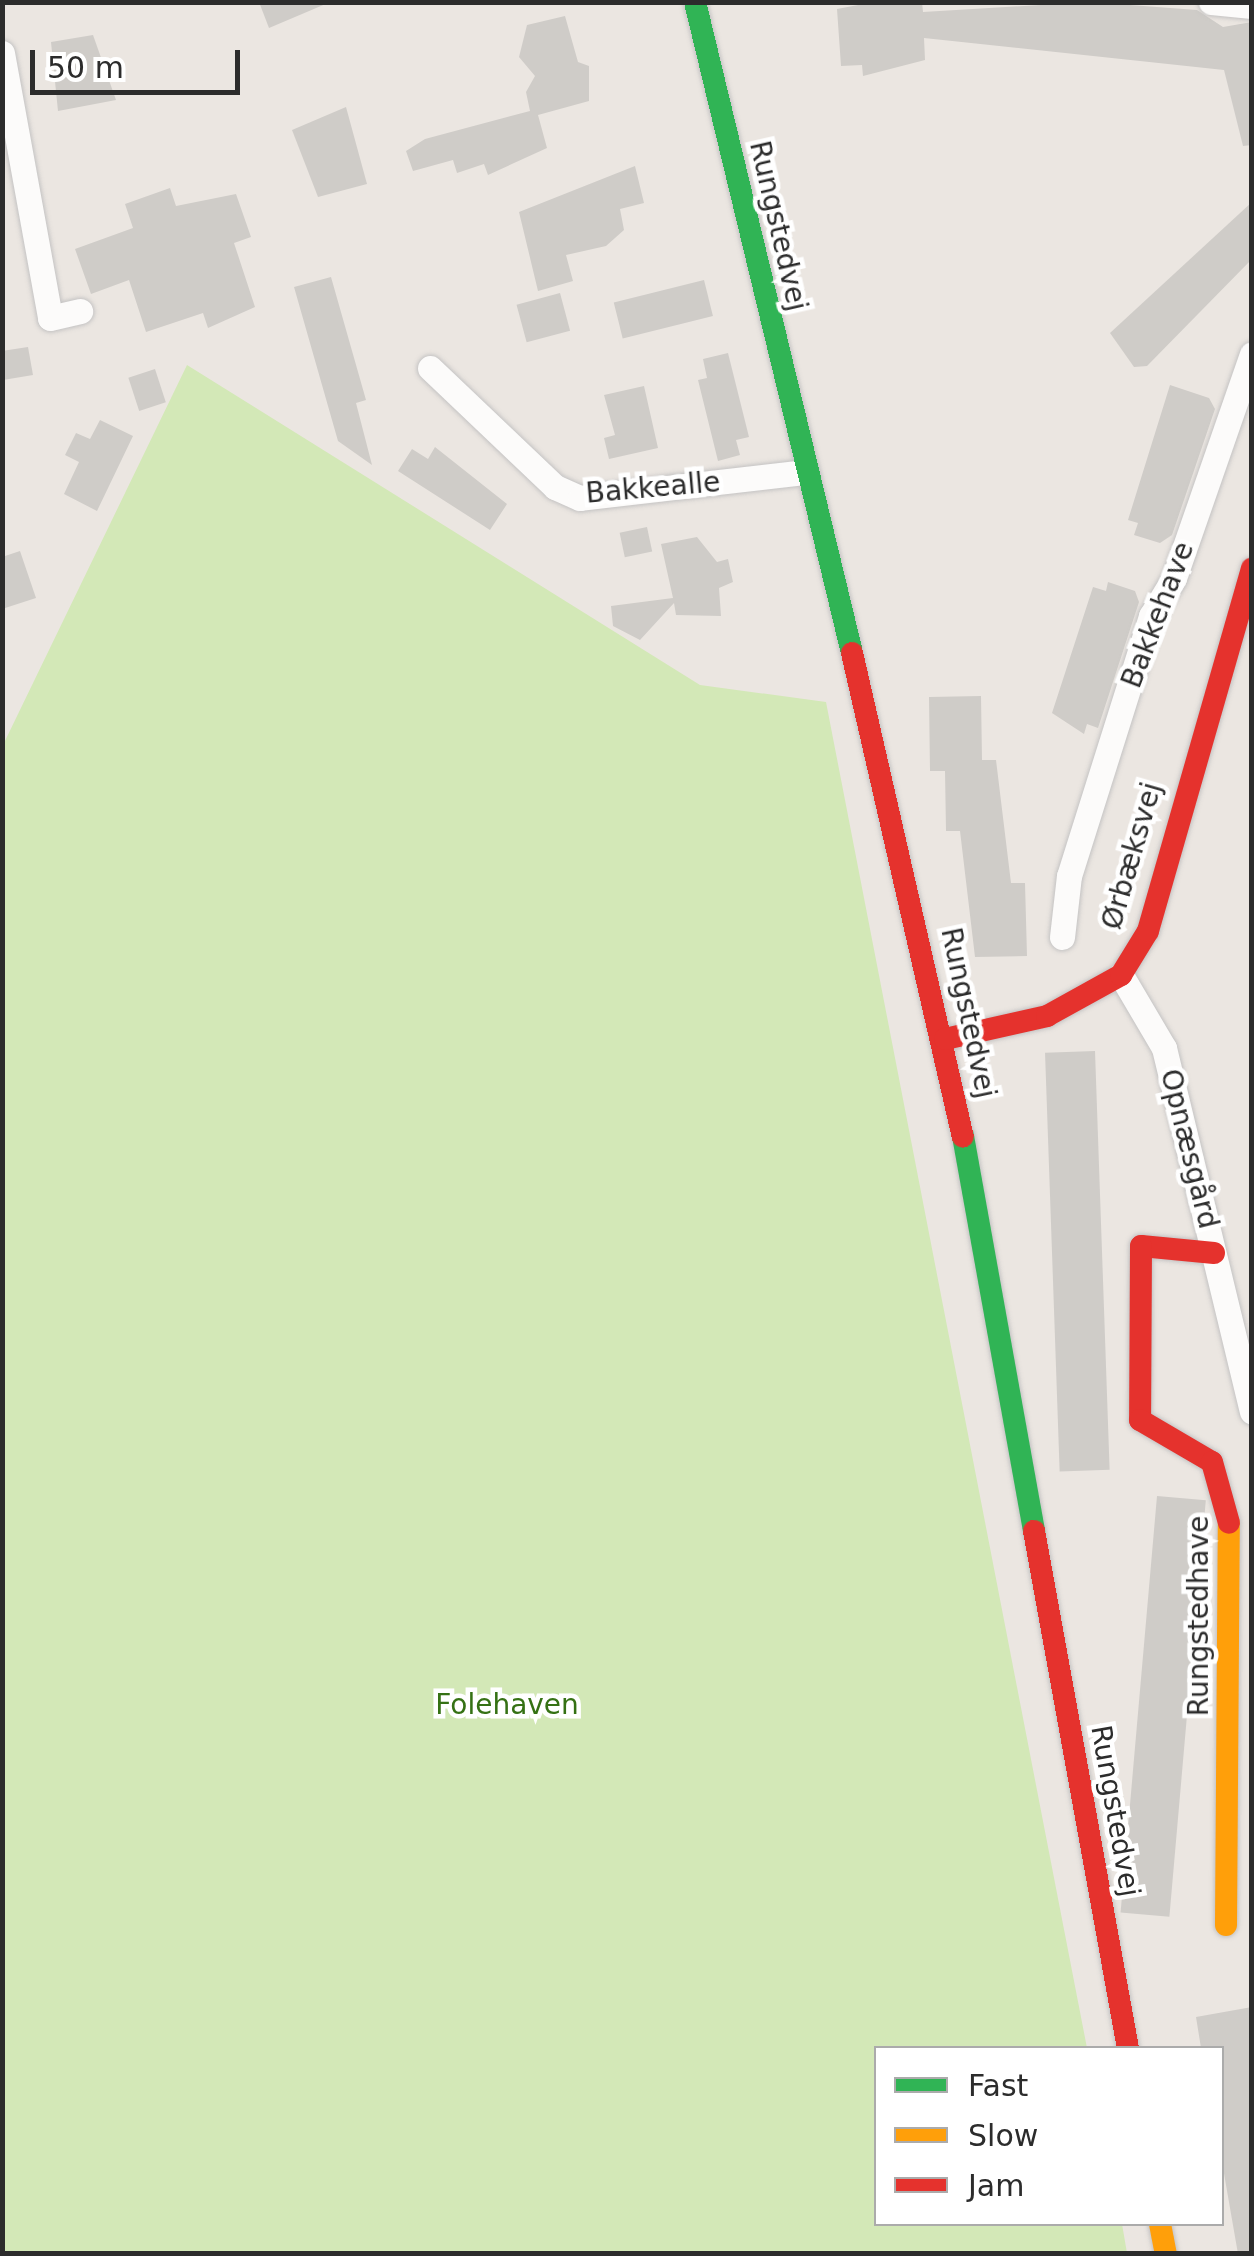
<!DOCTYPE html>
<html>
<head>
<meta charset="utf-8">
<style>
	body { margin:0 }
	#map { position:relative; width:1254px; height:2256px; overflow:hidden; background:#ebe6e1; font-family:"DejaVu Sans",sans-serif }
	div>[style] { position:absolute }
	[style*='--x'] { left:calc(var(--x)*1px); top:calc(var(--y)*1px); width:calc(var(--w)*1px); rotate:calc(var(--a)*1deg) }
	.green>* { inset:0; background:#d3e8b7 }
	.building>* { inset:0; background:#cfccc8; transform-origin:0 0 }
	.roads { filter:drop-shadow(0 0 2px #c4c3c3) drop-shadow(0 0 2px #c4c3c3) }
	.street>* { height:25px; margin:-12.5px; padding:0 12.5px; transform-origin:12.5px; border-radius:12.5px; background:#fcfbfa }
	.fast>* { height:22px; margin:-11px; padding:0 11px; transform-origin:11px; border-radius:11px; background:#30b455 }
	.slow>* { height:22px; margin:-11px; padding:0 11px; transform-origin:11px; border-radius:11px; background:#ff9f0a }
	.jam>* { height:22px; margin:-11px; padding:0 11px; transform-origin:11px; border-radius:11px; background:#e5322d }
	span { translate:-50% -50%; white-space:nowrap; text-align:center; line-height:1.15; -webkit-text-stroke:9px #fff; paint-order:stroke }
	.street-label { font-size:28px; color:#2c2c2c }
	.park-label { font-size:28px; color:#357114 }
	.frame { position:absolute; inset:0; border:5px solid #2c2c2c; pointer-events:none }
	.legend { position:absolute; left:874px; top:2046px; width:350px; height:180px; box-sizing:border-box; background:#fff; border:2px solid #ababab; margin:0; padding:12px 18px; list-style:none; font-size:30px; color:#2c2c2c }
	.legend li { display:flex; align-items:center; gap:20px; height:50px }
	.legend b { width:50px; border:2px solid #ababab }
	.scale { position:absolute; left:30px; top:50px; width:210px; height:45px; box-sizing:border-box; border:5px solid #2c2c2c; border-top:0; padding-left:12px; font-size:30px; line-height:35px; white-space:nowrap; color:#2c2c2c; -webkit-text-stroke:8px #fff; paint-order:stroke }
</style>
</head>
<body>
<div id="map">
	<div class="green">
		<i style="clip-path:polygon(187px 365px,700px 685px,826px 702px,1087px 2048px,876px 2048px,876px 2224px,1122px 2224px,1127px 2253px,3px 2253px,3px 745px)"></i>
	</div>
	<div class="building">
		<i style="clip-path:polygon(259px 2px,328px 2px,328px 3px,269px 28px)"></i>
		<i style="clip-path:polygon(874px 2px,922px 2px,923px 12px,1090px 2px,1197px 10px,1223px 27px,1252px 22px,1252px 145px,1243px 146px,1224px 70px,924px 38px,925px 60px,863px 76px,862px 65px,841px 66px,837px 9px)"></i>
		<i style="clip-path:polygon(565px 16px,578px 62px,589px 66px,589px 101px,538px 115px,547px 148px,488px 175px,484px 164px,457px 173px,453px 160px,413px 171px,406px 151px,425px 139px,530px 111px,526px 92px,535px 76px,519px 57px,527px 25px)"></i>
		<i style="clip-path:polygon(93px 35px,116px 100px,58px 111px,51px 42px)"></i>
		<i style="clip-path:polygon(346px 107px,367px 184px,318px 197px,292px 130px)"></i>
		<i style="clip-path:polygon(635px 166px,644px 203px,620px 209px,624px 230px,606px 246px,566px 255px,573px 281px,538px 291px,519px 212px)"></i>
		<i style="clip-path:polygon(170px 188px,176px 206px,236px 194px,251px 237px,234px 243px,255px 307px,208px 328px,203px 313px,146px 332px,129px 280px,91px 294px,75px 249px,133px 228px,125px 204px)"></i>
		<i style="clip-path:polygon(1252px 202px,1252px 259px,1147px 366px,1134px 367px,1110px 333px)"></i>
		<i style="clip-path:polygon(331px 277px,366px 400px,356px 403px,372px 465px,338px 441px,294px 287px)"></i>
		<i style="left:704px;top:280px;width:37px;height:93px;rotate:76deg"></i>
		<i style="left:560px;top:293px;width:39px;height:45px;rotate:75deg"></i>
		<i style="clip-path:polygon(28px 347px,33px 375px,3px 380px,2px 351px)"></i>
		<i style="clip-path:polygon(728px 353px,749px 437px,736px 440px,740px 455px,718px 461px,698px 380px,707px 378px,703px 359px)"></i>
		<i style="left:155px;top:369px;width:35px;height:28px;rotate:72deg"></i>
		<i style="clip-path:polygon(1170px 385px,1209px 398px,1215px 409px,1172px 535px,1160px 543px,1134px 535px,1138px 523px,1128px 520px)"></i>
		<i style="clip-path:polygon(644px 386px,658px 448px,609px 459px,604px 438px,615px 435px,604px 395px)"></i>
		<i style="clip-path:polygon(100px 420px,133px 436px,97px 511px,64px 494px,79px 462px,65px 455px,76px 433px,90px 439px)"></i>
		<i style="clip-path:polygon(435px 447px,507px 504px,490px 530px,398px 471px,412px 449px,428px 459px)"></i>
		<i style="left:647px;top:527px;width:25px;height:28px;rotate:78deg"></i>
		<i style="clip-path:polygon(697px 537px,717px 562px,728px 559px,733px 582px,719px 588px,721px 616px,676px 615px,674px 603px,640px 640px,613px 626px,611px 606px,673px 598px,661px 544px)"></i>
		<i style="clip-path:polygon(20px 551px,36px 598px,2px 609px,2px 557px)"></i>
		<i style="clip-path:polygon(1108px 582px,1135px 591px,1139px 602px,1098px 728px,1087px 724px,1084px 734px,1052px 713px,1093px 587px,1106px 591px)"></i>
		<i style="clip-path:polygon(981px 696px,982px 760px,996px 760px,1011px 883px,1025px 883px,1027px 956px,975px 957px,960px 831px,946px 831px,945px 771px,930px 771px,929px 697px)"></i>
		<i style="left:1095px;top:1051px;width:419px;height:50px;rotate:88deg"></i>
		<i style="left:1157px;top:1496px;width:49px;height:418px;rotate:5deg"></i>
		<i style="clip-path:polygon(1252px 2007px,1252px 2254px,1238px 2254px,1222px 2162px,1222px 2048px,1201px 2048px,1196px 2017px)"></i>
	</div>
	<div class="roads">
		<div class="street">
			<i style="--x:1211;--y:2;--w:41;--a:5.6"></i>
			<i style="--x:2;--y:53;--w:269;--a:79.7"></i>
			<i style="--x:50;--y:318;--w:31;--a:-13"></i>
			<i style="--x:430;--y:368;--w:173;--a:43.6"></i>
			<i style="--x:555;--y:487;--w:27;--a:24"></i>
			<i style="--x:580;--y:498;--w:226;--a:-6.6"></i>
			<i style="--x:1062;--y:937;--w:61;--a:-83.5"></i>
			<i style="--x:1069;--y:876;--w:273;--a:-72.5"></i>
			<i style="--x:1151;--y:616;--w:44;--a:-58.8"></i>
			<i style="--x:1174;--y:578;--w:237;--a:-70.8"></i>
			<i style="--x:1121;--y:975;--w:85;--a:59.5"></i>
			<i style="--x:1164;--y:1048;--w:374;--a:76.4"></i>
		</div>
		<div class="fast">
			<i style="--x:695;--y:2;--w:670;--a:76.44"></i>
			<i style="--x:963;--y:1136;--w:401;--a:79.8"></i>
		</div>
		<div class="slow">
			<i style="--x:1226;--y:1925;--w:402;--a:-89.6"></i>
			<i style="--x:1160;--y:2224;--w:31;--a:79"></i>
		</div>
		<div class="jam">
			<i style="--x:852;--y:653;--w:496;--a:77.1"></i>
			<i style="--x:945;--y:1039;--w:105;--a:-12.7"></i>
			<i style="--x:1047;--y:1016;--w:85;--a:-29"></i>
			<i style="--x:1121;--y:975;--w:52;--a:-58.5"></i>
			<i style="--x:1148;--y:931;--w:377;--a:-74"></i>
			<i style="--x:1214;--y:1253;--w:73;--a:-174.5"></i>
			<i style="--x:1141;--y:1246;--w:174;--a:90.3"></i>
			<i style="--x:1140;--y:1420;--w:83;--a:30.3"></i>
			<i style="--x:1212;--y:1462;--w:63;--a:74.4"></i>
			<i style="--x:1034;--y:1531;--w:525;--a:79.7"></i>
		</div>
	</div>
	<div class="street-label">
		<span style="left:778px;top:226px;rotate:77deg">Rungstedvej</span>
		<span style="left:653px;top:488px;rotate:-5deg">Bakkealle</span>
		<span style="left:1158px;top:615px;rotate:-69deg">Bakkehave</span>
		<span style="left:1132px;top:856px;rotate:-74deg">Ørbæksvej</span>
		<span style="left:968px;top:1013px;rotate:78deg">Rungstedvej</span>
		<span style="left:1189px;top:1149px;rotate:76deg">Opnæsgård</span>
		<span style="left:1199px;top:1616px;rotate:-90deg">Rungstedhave</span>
		<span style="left:1115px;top:1811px;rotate:80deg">Rungstedvej</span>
	</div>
	<div class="park-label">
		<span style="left:507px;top:1705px">Folehaven</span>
	</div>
	<div class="frame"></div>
	<ul class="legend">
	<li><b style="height:12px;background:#30b455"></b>Fast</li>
	<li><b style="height:12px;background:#ff9f0a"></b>Slow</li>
	<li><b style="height:12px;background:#e5322d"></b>Jam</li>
	</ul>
	<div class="scale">50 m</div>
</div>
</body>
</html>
